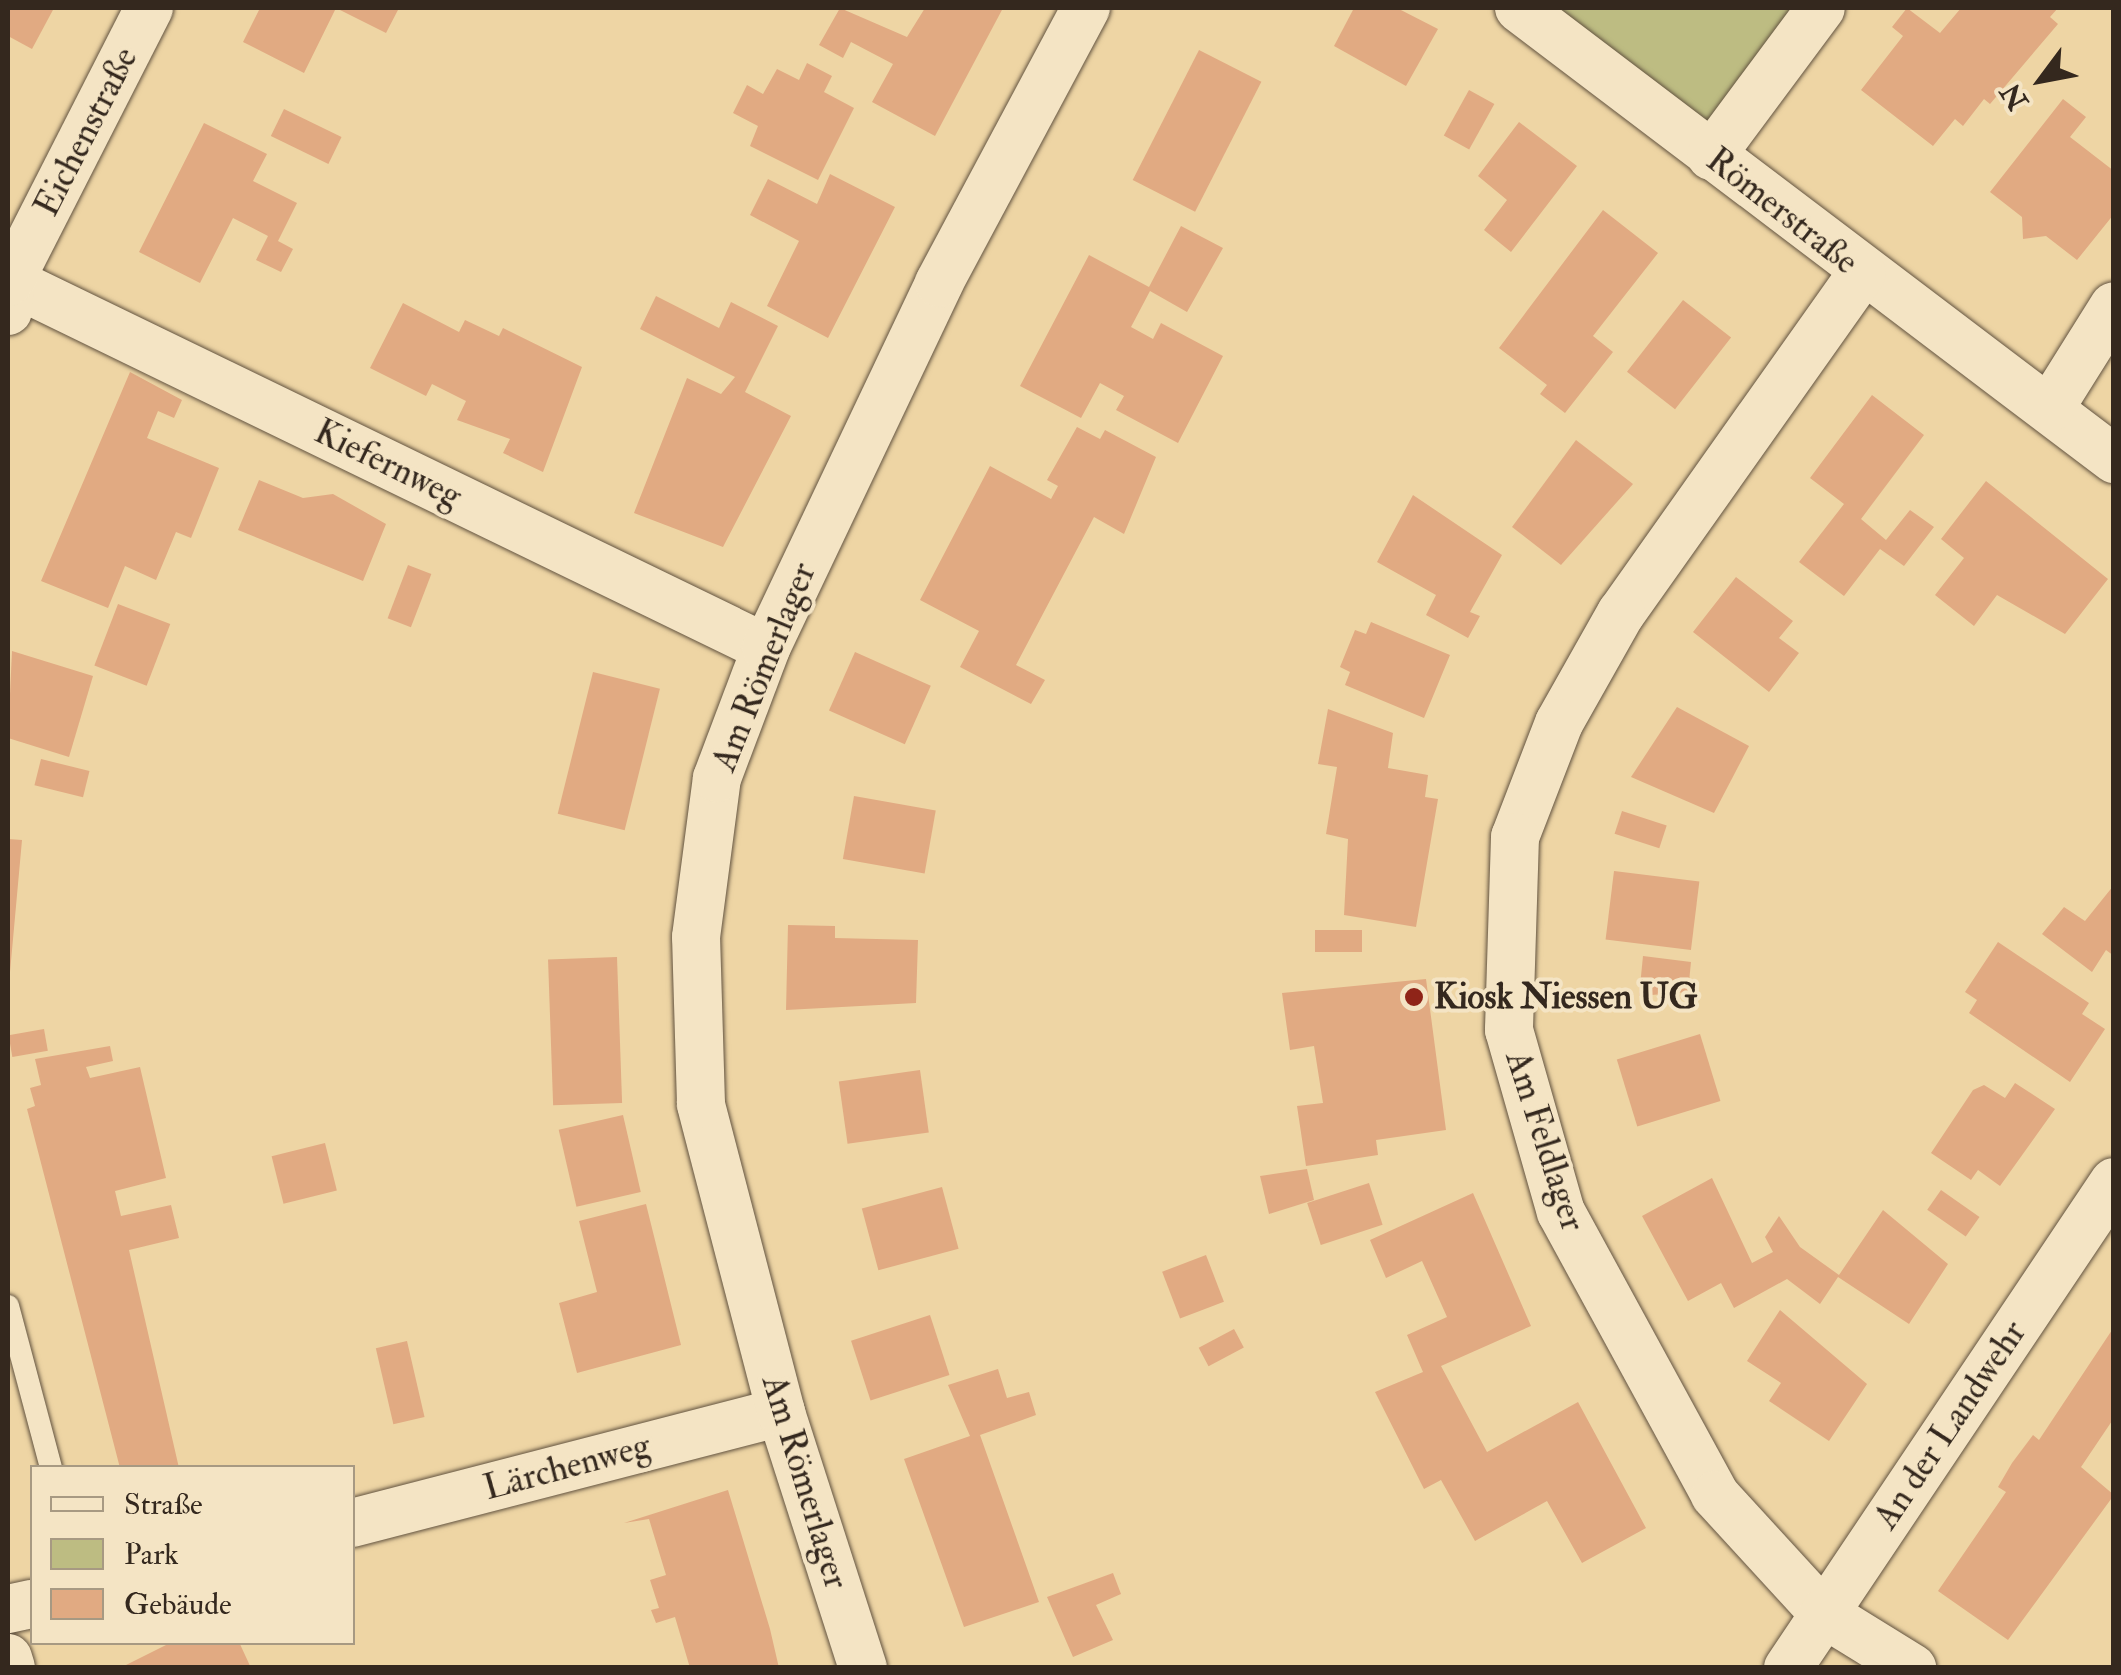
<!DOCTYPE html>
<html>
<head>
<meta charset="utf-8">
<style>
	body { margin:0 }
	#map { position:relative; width:2121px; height:1675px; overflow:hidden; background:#eed5a4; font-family:"IM FELL Double Pica",serif }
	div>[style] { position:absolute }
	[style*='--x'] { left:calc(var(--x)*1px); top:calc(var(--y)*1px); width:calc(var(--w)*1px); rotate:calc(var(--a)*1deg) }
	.green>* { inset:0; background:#bdbc82 }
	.building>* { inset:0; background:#e1aa82; transform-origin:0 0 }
	.roads { filter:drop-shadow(0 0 2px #625340) drop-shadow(0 0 2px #625340) }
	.lane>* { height:22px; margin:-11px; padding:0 11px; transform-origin:11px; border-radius:11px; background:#f4e4c4 }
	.street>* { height:48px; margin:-24px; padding:0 24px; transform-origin:24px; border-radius:24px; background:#f4e4c4 }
	.dots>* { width:28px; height:28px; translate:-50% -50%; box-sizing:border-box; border:5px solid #f4e4c4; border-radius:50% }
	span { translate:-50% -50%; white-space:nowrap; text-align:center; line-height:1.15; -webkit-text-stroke:8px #f4e4c4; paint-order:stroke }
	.street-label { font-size:35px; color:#34281e }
	.poi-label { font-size:35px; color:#34281e; font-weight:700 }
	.left { translate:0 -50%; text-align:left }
	.frame { position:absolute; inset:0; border:10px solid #34281e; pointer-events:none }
	.legend { position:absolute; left:30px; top:1465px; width:325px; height:180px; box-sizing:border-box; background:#f4e4c4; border:2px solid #a79982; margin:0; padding:12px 18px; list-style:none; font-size:30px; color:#34281e }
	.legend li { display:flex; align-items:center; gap:20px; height:50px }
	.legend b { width:50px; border:2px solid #a79982 }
	.north { position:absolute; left:1991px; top:30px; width:100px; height:100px; -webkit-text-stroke:8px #f4e4c4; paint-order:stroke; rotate:238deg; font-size:28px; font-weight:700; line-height:40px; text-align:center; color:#34281e }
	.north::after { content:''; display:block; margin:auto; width:35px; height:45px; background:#34281e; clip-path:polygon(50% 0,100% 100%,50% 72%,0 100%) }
</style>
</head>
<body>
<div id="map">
	<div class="green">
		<i style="clip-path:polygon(1519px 8px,1821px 8px,1711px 156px)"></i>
	</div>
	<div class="building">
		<i style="clip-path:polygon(8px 8px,54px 8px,32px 49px,8px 36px)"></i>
		<i style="clip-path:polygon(260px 8px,399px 8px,386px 33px,336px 8px,304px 73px,243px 42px)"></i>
		<i style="clip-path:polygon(840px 8px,907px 37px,925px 8px,1003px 8px,935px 136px,872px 102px,893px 64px,851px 42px,843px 58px,819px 45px)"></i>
		<i style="clip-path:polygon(1354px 8px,1397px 8px,1438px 29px,1406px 86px,1334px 46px)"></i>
		<i style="clip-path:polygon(1907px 8px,1940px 33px,1961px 8px,2058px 8px,2050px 17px,2058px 24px,1990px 104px,1984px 99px,1963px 126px,1955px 119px,1933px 146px,1861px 90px,1903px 36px,1892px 27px)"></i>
		<i style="left:1199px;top:50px;width:70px;height:146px;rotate:27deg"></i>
		<i style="clip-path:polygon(807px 63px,832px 76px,824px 92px,854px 108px,818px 180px,750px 146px,758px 126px,733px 113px,747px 85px,763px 94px,777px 69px,799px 80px)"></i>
		<i style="left:1469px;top:90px;width:29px;height:52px;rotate:29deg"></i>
		<i style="clip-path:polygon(2063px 99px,2086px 117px,2070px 137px,2114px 171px,2114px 214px,2077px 260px,2046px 236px,2023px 239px,2022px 217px,1990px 192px)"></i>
		<i style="left:284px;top:109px;width:64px;height:30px;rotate:26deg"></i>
		<i style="clip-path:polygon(1519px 122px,1577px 166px,1511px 252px,1484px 230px,1507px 200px,1478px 176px)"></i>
		<i style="clip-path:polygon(204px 123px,267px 154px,253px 181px,297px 203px,278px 241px,293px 249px,281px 272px,256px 260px,268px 236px,233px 218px,200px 283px,139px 252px)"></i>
		<i style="clip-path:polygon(830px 174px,895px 207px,828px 338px,767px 306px,799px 241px,750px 215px,768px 179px,817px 204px)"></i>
		<i style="clip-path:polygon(1603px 210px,1658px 253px,1593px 336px,1613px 352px,1565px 413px,1540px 394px,1547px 385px,1499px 348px)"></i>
		<i style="clip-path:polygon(1181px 226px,1223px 248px,1187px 312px,1150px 291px,1131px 327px,1153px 339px,1161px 323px,1223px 356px,1178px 443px,1116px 410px,1124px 396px,1100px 383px,1081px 418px,1020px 386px,1089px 255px,1149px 287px)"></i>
		<i style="clip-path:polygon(656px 296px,719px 328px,731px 302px,778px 326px,745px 392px,791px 416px,723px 547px,634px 513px,687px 378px,721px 394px,735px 377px,640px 329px)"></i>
		<i style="left:1683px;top:300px;width:61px;height:91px;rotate:38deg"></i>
		<i style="clip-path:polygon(403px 303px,459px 332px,465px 320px,499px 336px,503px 328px,582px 367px,543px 472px,503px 453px,510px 439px,457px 420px,466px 401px,432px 384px,426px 396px,370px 368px)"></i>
		<i style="clip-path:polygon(130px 372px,182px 400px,174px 418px,158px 411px,147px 438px,219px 468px,191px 538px,176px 532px,156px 580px,125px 566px,108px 608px,41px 581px)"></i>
		<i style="clip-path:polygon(1872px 395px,1924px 435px,1861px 519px,1886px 540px,1910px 510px,1934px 527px,1904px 566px,1880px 549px,1844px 596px,1799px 562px,1844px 504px,1810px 478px)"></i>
		<i style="clip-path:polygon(1077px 427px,1100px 439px,1105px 430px,1156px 457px,1124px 534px,1094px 517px,1016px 665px,1045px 680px,1031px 704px,960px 667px,979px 631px,920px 600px,990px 466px,1051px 499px,1058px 486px,1047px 480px)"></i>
		<i style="clip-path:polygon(1576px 440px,1633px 484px,1561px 565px,1512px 527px)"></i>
		<i style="clip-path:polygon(259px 480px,303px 498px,333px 494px,386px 524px,363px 581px,238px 530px)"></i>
		<i style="clip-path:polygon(1986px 481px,2108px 579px,2065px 634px,1997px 595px,1974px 626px,1935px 595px,1964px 558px,1941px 539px)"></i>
		<i style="clip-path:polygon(1413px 495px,1502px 555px,1470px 612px,1480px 616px,1468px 638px,1426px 615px,1436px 595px,1377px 562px)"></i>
		<i style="left:408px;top:565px;width:25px;height:57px;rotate:21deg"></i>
		<i style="clip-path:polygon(1736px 577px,1793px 621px,1779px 638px,1799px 653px,1769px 692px,1693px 632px)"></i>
		<i style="left:118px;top:604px;width:56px;height:66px;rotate:21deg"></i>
		<i style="clip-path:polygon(1371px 622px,1450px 655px,1424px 718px,1345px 685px,1350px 672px,1340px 667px,1355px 630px,1366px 634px)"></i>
		<i style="clip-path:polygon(12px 651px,93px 676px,69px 757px,8px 738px)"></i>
		<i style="left:855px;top:652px;width:83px;height:64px;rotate:24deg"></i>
		<i style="left:593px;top:672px;width:69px;height:146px;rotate:14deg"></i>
		<i style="clip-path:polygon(1677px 707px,1749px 746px,1714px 813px,1631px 777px)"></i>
		<i style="clip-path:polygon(1328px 709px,1393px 733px,1388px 768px,1428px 775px,1425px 797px,1438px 799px,1416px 927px,1344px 915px,1348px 839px,1326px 834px,1337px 767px,1318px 764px)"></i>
		<i style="left:41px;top:759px;width:50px;height:27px;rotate:14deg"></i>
		<i style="left:854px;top:796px;width:83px;height:64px;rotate:10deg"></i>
		<i style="left:1622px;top:811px;width:47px;height:24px;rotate:18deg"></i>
		<i style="clip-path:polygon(8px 839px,22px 840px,10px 972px,8px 972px)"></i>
		<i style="left:1614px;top:871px;width:86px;height:69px;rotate:7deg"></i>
		<i style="clip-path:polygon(2114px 885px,2114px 956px,2106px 950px,2092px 972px,2042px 934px,2064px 907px,2085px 921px)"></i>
		<i style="clip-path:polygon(788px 925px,835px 926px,835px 938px,918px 940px,916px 1003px,786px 1010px)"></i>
		<i style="left:1315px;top:930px;width:47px;height:22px"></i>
		<i style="clip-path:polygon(1998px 942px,2089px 1003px,2082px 1014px,2105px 1029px,2070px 1082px,1969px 1013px,1977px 1000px,1965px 992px)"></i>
		<i style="clip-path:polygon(1643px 956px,1691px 962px,1688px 992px,1639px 996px)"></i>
		<i style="left:617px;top:957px;width:146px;height:69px;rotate:88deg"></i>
		<i style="clip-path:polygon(1426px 979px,1446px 1130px,1376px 1140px,1378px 1155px,1306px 1166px,1297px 1106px,1323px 1103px,1314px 1046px,1290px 1050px,1282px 993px)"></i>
		<i style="left:44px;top:1029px;width:22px;height:36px;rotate:80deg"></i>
		<i style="left:1700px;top:1034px;width:70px;height:87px;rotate:73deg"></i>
		<i style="clip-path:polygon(110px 1046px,113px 1061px,86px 1067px,90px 1078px,140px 1067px,166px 1178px,115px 1191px,121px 1216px,171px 1205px,179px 1238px,129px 1250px,179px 1468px,120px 1468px,27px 1109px,35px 1106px,30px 1088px,41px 1085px,35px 1059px)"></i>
		<i style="left:920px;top:1070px;width:63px;height:82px;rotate:82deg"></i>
		<i style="clip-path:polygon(2015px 1083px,2055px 1109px,2000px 1186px,1978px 1170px,1971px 1180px,1931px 1153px,1973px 1090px,1984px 1085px,2005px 1098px)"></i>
		<i style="left:623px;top:1115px;width:79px;height:66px;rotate:77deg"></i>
		<i style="left:325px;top:1143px;width:49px;height:55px;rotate:76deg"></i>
		<i style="clip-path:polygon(1307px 1169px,1314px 1200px,1269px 1214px,1260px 1176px)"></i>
		<i style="clip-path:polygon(1712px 1178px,1752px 1263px,1773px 1252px,1765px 1237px,1779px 1216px,1800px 1247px,1839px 1275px,1883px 1210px,1948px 1264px,1909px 1324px,1838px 1277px,1820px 1304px,1787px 1279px,1734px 1308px,1721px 1283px,1688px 1301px,1642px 1216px)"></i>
		<i style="left:1369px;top:1183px;width:44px;height:65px;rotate:72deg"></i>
		<i style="left:942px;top:1187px;width:64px;height:83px;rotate:75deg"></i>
		<i style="left:1941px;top:1190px;width:47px;height:24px;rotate:35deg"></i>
		<i style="clip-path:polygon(1473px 1193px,1531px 1326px,1441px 1366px,1487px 1452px,1578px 1402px,1646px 1528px,1582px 1563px,1547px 1501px,1475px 1541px,1441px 1480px,1424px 1489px,1375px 1392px,1423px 1372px,1407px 1335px,1447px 1317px,1422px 1261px,1386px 1278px,1370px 1240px)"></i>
		<i style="clip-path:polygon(646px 1204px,681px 1345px,577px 1373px,559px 1303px,597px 1292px,579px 1221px)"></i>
		<i style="left:1206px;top:1255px;width:50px;height:47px;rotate:69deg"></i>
		<i style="clip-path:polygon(1780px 1310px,1867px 1384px,1829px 1441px,1769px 1401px,1781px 1383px,1747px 1361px)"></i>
		<i style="left:930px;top:1315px;width:63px;height:83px;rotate:72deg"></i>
		<i style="clip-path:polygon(2114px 1327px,2114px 1418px,2081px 1467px,2114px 1495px,2008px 1640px,1938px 1591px,2006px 1492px,1998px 1487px,2012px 1463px,2033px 1435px,2039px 1440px)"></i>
		<i style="left:1234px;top:1329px;width:21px;height:40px;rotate:62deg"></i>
		<i style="left:407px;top:1341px;width:78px;height:32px;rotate:77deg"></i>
		<i style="clip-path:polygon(998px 1369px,1007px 1398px,1029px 1392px,1036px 1415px,980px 1435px,1039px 1602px,964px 1627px,904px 1459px,970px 1436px,948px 1385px)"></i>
		<i style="clip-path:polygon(728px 1490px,770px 1629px,779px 1668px,690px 1668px,675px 1617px,656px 1623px,651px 1610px,659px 1608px,650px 1580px,666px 1575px,649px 1519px,624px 1523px)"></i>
		<i style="clip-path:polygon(1113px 1573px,1121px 1594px,1096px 1605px,1113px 1640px,1073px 1657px,1047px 1597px)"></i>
		<i style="clip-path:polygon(172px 1642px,239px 1642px,251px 1668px,120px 1668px)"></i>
	</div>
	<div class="roads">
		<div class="lane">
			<i style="--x:8;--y:1306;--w:168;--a:75.1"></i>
		</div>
		<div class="street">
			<i style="--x:1519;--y:8;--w:747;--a:37.16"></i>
			<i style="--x:1711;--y:156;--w:184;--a:-53.4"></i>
			<i style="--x:1862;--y:273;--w:417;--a:125.3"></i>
			<i style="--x:1621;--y:613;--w:126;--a:119.4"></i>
			<i style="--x:1559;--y:723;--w:122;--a:111.1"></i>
			<i style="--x:1515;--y:837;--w:193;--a:91.8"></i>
			<i style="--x:1509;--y:1030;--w:189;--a:74.1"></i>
			<i style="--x:1561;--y:1212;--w:322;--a:61.4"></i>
			<i style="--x:1715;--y:1495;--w:160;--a:47.5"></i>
			<i style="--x:1823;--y:1613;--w:105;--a:31.7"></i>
			<i style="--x:10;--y:281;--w:840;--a:25.89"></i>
			<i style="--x:8;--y:311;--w:30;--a:-86"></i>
			<i style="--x:10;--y:281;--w:306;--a:-63"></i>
			<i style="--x:2050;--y:408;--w:120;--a:-57.9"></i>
			<i style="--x:352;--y:1523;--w:443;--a:-14.5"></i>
			<i style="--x:8;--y:1609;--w:25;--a:-12"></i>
			<i style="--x:8;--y:1658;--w:10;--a:73"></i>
			<i style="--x:863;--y:1668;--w:269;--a:-107.8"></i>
			<i style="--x:781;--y:1412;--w:318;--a:-104.6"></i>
			<i style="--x:701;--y:1104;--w:167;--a:-91.7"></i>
			<i style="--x:696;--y:937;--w:160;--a:-82.5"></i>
			<i style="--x:717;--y:778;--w:139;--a:-69.3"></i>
			<i style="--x:766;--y:648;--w:404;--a:-64.6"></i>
			<i style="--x:939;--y:283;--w:312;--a:-61.9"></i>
			<i style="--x:1788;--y:1668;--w:585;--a:-56.15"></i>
		</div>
	</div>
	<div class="dots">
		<i style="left:1414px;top:997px;background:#8f2418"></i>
	</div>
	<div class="street-label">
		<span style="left:86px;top:132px;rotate:-63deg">Eichenstraße</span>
		<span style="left:1782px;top:211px;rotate:38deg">Römerstraße</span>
		<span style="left:388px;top:464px;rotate:26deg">Kiefernweg</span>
		<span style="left:764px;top:667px;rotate:-68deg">Am Römerlager</span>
		<span style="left:1545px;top:1141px;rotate:72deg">Am Feldlager</span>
		<span style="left:1950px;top:1425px;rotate:-56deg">An der Landwehr</span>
		<span style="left:567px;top:1467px;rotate:-15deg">Lärchenweg</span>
		<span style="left:805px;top:1482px;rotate:73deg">Am Römerlager</span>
	</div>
	<div class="poi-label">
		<span class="left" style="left:1434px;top:997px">Kiosk Niessen UG</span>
	</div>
	<div class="frame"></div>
	<ul class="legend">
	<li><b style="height:12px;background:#f4e4c4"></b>Straße</li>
	<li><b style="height:28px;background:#bdbc82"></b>Park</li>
	<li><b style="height:28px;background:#e1aa82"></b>Gebäude</li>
	</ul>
	<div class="north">N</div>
</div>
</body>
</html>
